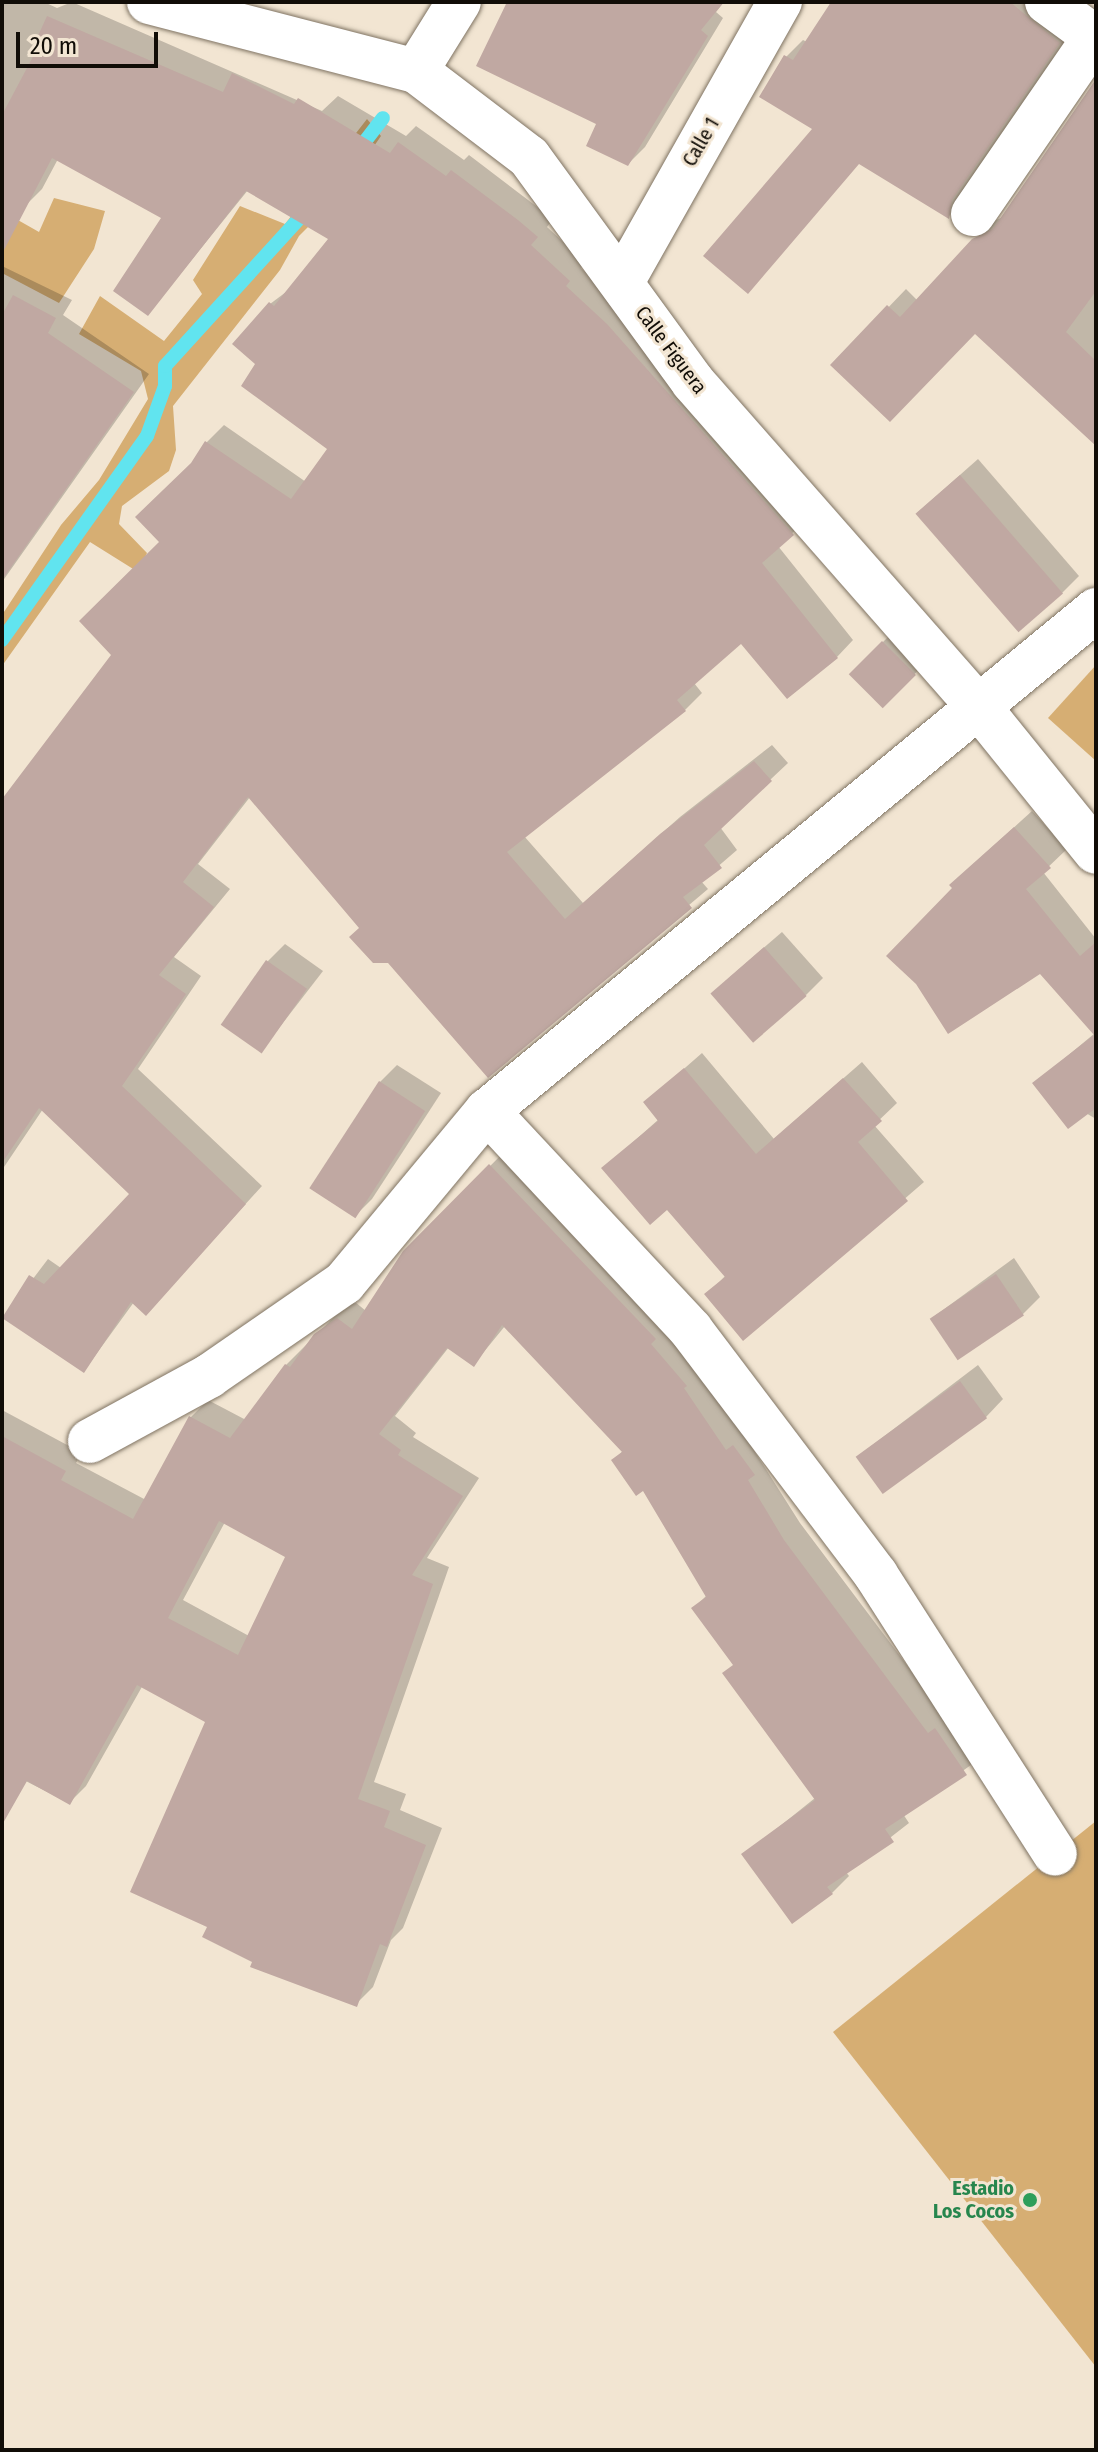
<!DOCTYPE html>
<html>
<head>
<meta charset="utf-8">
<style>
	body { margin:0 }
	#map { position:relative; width:1098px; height:2452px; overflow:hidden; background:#f2e5d2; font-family:"Fira Sans Condensed",sans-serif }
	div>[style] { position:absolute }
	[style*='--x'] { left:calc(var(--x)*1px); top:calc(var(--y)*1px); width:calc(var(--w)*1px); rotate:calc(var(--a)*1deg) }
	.green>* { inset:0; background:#d6ae73 }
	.shadow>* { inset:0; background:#0003; transform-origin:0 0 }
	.stream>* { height:14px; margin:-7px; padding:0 7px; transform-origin:7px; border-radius:7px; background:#61e4ef }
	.building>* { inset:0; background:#c0a8a2; transform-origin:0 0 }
	.roads { filter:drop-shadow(0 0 2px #7f7362) drop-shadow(0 0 2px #7f7362) }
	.minor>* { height:44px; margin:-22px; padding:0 22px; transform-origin:22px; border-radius:22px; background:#fff }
	.dots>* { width:22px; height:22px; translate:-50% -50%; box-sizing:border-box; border:4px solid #f2e5d2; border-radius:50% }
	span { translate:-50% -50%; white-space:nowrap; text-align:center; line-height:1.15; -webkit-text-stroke:6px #f2e5d2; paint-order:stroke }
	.street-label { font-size:20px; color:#110d07 }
	.leisure-label { font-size:20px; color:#27864d; font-weight:700 }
	.right { translate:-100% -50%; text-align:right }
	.frame { position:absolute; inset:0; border:4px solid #110d07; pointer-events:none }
	.scale { position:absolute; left:16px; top:32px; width:142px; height:36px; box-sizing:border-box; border:4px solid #110d07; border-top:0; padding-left:10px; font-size:24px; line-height:28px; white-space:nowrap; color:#110d07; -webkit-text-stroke:6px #f2e5d2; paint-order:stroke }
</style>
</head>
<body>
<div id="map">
	<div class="green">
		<i style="clip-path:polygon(367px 119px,381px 136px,341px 194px,299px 236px,280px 270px,173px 406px,176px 450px,169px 471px,122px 506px,119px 524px,147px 553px,138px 572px,90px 542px,2px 666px,2px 615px,61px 525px,99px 480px,148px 399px,141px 371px,79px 334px,100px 296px,164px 341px,202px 294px,193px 280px,240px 206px,285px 224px)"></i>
		<i style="clip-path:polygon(54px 198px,105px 211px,94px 249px,59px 303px,2px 273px,2px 211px,39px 232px)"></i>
		<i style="clip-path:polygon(1096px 665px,1096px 761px,1048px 718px)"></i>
		<i style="clip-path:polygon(1096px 1821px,1096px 2367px,833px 2032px)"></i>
	</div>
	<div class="shadow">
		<i style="clip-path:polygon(2px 2px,44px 2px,57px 8px,72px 2px,322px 111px,338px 96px,406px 136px,416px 126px,464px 160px,469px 155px,553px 219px,547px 227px,586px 263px,581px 268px,624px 308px,810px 517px,778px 546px,853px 640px,837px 657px,742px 641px,694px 683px,702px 693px,685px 710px,524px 836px,583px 903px,680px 817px,772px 745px,788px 763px,720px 827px,737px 850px,701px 881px,708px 889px,488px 1075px,250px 797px,198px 864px,230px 889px,174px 957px,201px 976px,138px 1069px,262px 1186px,162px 1296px,134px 1302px,84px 1371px,4px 1317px,48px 1259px,61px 1268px,132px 1194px,43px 1109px,2px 1170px,2px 801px,114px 654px,207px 442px,224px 425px,306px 482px,329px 448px,258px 363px,270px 304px,290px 289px,331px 239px,248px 190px,148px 314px,164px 217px,58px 159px,42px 189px,25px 206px,2px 195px)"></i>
		<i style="clip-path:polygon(504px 2px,724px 2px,716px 12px,723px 18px,645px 147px,628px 164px)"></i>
		<i style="clip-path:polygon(833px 2px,1045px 2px,1076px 25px,969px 181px,966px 199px,949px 216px,816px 129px,786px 57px,803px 40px,807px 42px)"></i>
		<i style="clip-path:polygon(1096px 83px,1096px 443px,975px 332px,833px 365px,906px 289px,918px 301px,992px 222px,1005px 216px)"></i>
		<i style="clip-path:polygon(2px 266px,72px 300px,63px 315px,149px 374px,2px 582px)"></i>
		<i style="clip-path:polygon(978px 459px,1079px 576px,1062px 593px,917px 513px)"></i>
		<i style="left:900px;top:625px;width:45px;height:69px;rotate:45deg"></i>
		<i style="clip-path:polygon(1032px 811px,1067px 849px,1043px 872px,1096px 939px,1096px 1119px,1035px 1083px,1095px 1033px,1040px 971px,954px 888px,969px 868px)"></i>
		<i style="clip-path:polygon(782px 932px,823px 978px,806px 995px,730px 977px)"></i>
		<i style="clip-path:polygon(285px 944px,323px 971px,262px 1050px,268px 961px)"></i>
		<i style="clip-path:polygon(702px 1053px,774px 1139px,862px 1062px,897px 1103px,874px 1125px,924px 1182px,744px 1338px,707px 1295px,726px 1275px,667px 1207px,604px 1168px,659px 1119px,646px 1102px)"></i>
		<i style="clip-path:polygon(397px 1065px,441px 1093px,372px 1199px,355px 1216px,380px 1082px)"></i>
		<i style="clip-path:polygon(evenodd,507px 1149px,672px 1321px,800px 1523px,946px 1717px,982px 1757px,903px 1814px,909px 1823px,846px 1872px,849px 1876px,832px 1893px,744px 1855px,815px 1798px,735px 1664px,694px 1608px,707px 1595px,644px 1488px,613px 1460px,623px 1451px,505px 1326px,474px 1364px,449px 1347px,395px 1416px,416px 1433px,413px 1437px,479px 1478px,427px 1558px,449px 1567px,374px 1782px,406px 1794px,400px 1810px,442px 1828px,403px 1928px,391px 1940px,373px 1987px,356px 2004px,255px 1961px,210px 1926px,208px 1722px,143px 1685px,86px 1786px,69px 1803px,2px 1769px,2px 1410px,82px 1453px,76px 1463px,146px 1500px,191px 1417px,208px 1400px,246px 1420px,286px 1365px,334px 1317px,355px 1302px,366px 1311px,405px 1252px,507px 1149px,225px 1522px,287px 1556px,249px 1636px,183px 1600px,225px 1522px)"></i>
		<i style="clip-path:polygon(1014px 1258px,1040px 1297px,1023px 1314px,932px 1318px)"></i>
		<i style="clip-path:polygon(978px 1365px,1003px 1399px,986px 1417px,858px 1456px)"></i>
	</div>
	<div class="stream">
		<i style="--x:356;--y:153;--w:44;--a:-52.4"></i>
		<i style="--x:2;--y:640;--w:250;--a:-54.6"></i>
		<i style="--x:147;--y:436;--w:53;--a:-70.2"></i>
		<i style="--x:165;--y:386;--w:20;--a:-90"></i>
		<i style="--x:165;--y:366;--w:214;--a:-47.7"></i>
	</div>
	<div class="building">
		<i style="clip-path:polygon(507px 2px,724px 2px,701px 30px,708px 36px,628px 166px,586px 146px,596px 124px,476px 66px)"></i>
		<i style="clip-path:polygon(831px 2px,1010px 2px,1060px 43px,952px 200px,949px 219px,859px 164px,748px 294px,703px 256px,812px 129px,759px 97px,784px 55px,793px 60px)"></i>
		<i style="clip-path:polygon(47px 16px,223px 92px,232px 73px,294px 104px,298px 98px,390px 153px,398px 142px,446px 176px,451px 170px,518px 220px,538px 237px,531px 245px,570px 281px,566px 286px,607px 324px,794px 535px,762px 563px,838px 658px,787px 699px,741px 644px,677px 700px,686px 711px,507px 852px,565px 919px,660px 834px,754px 761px,772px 781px,704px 845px,722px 868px,683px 897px,692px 908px,488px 1078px,388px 963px,373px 963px,349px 937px,359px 928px,248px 797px,183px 882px,214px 907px,159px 975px,186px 994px,122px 1086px,246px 1204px,146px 1316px,131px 1302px,84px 1373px,2px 1318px,29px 1275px,44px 1284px,129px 1194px,39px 1108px,2px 1163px,2px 799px,111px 655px,79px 621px,159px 542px,135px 517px,191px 463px,205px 441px,291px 499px,327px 449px,241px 386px,255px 364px,232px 344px,269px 302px,274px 306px,328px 239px,246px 191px,148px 316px,113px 291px,161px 218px,52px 158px,2px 254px,2px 115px,36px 51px,32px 49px)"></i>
		<i style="clip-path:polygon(1096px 79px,1096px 291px,1066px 332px,1096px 361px,1096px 446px,975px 334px,890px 422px,830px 365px,887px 305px,900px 317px,972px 239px,993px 229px)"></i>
		<i style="clip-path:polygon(13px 295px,56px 318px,48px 333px,134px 392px,2px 580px,2px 315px)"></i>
		<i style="left:960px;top:475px;width:157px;height:59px;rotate:49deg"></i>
		<i style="left:882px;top:641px;width:48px;height:47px;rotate:45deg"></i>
		<i style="clip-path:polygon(1014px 827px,1051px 868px,1026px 889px,1080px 956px,1096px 942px,1096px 1108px,1068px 1129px,1032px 1083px,1094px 1035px,1040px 974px,948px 1034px,916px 984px,886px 956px,952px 888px,949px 885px)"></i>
		<i style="left:764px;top:947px;width:65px;height:71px;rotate:49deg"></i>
		<i style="left:266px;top:960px;width:50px;height:79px;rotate:35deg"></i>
		<i style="clip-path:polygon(684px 1068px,756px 1154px,843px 1078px,882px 1121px,858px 1142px,908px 1201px,743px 1341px,704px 1294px,725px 1277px,667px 1210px,650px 1225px,601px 1168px,658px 1121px,643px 1102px)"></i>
		<i style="left:379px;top:1081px;width:55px;height:128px;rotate:33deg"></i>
		<i style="clip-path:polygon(evenodd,489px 1164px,656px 1339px,651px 1344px,687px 1386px,684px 1388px,726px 1450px,733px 1445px,755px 1475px,748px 1480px,784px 1540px,928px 1733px,935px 1728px,967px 1775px,885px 1829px,894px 1842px,827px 1887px,833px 1894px,792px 1924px,741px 1854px,815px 1800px,722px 1673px,733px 1665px,691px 1608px,706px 1597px,643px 1491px,636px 1496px,611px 1460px,622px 1452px,502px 1325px,474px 1367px,447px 1348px,379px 1434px,401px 1450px,398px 1455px,463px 1496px,412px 1575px,433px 1584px,358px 1799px,390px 1811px,384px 1827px,426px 1845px,387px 1947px,380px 1944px,357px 2007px,250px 1967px,252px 1962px,202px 1937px,207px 1927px,130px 1892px,205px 1722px,137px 1685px,70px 1805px,27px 1781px,2px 1825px,2px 1436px,66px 1471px,61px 1480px,133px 1519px,189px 1416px,230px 1438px,285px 1364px,290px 1367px,314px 1334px,337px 1318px,352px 1329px,403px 1251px,489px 1164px,219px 1521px,285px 1557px,238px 1655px,168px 1618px,219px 1521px)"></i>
		<i style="left:996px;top:1274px;width:50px;height:80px;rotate:56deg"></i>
		<i style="left:960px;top:1381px;width:46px;height:129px;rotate:54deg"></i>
	</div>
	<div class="roads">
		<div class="minor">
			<i style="--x:149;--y:2;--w:276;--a:14.5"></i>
			<i style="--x:416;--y:71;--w:142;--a:37.3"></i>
			<i style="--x:529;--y:157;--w:278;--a:53.9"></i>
			<i style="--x:693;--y:382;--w:433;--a:48.7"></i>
			<i style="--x:979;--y:707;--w:186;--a:51.1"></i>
			<i style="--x:1047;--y:2;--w:61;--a:36.3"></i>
			<i style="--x:416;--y:71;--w:81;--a:-58.1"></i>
			<i style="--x:973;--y:214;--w:217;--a:-55.5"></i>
			<i style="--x:622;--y:282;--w:322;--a:-60.6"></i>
			<i style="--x:487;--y:1111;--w:299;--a:47"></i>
			<i style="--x:691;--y:1330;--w:307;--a:52.9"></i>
			<i style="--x:876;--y:1575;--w:331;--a:57.3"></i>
			<i style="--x:90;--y:1441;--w:136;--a:-28.6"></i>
			<i style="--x:209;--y:1376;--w:164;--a:-34.6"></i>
			<i style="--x:344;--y:1283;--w:224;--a:-50.3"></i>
			<i style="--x:487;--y:1111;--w:789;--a:-39.44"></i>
		</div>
	</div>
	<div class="dots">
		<i style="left:1030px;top:2200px;background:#2e9e5b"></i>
	</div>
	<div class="street-label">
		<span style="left:701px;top:142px;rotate:-60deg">Calle 1</span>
		<span style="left:671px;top:350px;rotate:53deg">Calle Figuera</span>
	</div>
	<div class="leisure-label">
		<span class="right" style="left:1014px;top:2200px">Estadio<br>Los Cocos</span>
	</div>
	<div class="frame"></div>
	<div class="scale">20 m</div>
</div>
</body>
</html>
